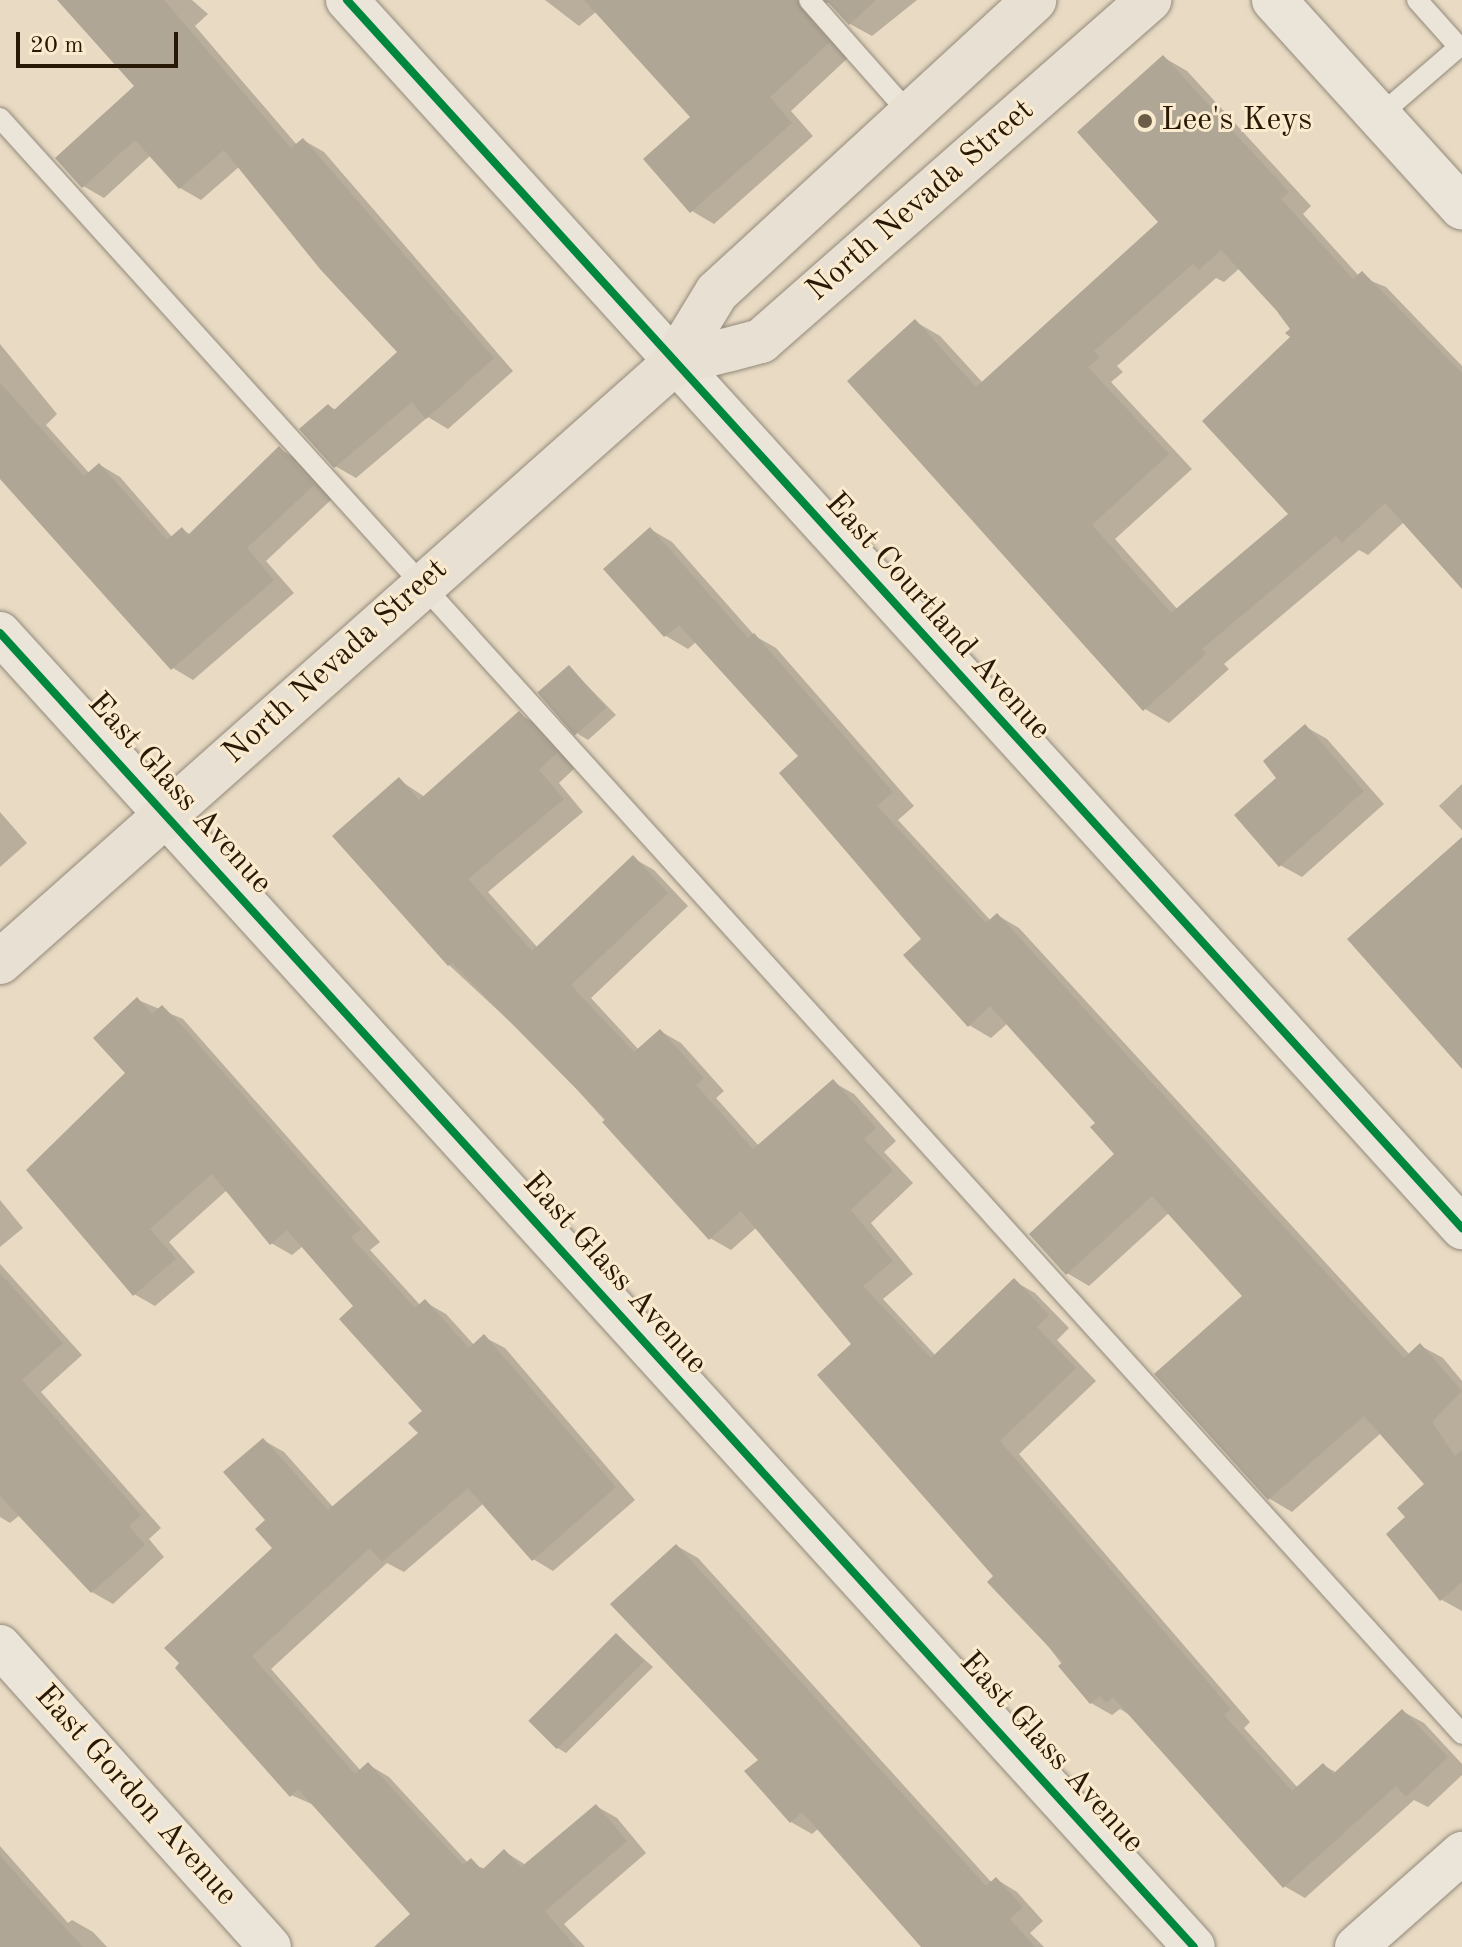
<!DOCTYPE html>
<html>
<head>
<meta charset="utf-8">
<style>
	body { margin:0 }
	#map { position:relative; width:1462px; height:1947px; overflow:hidden; background:#e8dac3; font-family:"Old Standard TT",serif }
	div>[style] { position:absolute }
	[style*='--x'] { left:calc(var(--x)*1px); top:calc(var(--y)*1px); width:calc(var(--w)*1px); rotate:calc(var(--a)*1deg) }
	.shadow>* { inset:0; background:#0003 }
	.building>* { inset:0; background:#b0a696; transform-origin:0 0 }
	.roads { filter:drop-shadow(0 0 2px #938a7b) drop-shadow(0 0 2px #938a7b) }
	.lane>* { height:20px; margin:-10px; padding:0 10px; transform-origin:10px; border-radius:10px; background:#ebe4d8 }
	.street>* { height:42px; margin:-21px; padding:0 21px; transform-origin:21px; border-radius:21px; background:#ebe4d8 }
	.secondary>* { height:44px; margin:-22px; padding:0 22px; transform-origin:22px; border-radius:22px; background:#ebe4d8 }
	.primary>* { height:44px; margin:-22px; padding:0 22px; transform-origin:22px; border-radius:22px; background:#e8e0d2 }
	.cycleway>* { height:8px; margin:-4px; padding:0 4px; transform-origin:4px; border-radius:4px; background:#00873e }
	.dots>* { width:22px; height:22px; translate:-50% -50%; box-sizing:border-box; border:4px solid #faeace; border-radius:50% }
	span { translate:-50% -50%; white-space:nowrap; text-align:center; line-height:1.15; -webkit-text-stroke:6px #faeace; paint-order:stroke }
	.poi-label { font-size:32px; color:#281806 }
	.left { translate:0 -50%; text-align:left }
	.street-label { font-size:32px; color:#281806 }
	.scale { position:absolute; left:16px; top:32px; width:162px; height:36px; box-sizing:border-box; border:4px solid #281806; border-top:0; padding-left:10px; font-size:24px; line-height:28px; white-space:nowrap; color:#281806; -webkit-text-stroke:6px #faeace; paint-order:stroke }
</style>
</head>
<body>
<div id="map">
	<div class="shadow">
		<i style="clip-path:polygon(73px 0,192px 0,208px 14px,195px 26px,297px 145px,303px 140px,324px 152px,513px 371px,448px 429px,428px 417px,356px 478px,335px 466px,329px 406px,336px 410px,400px 352px,240px 166px,201px 200px,180px 188px,151px 155px,104px 198px,83px 186px,137px 86px)"></i>
		<i style="clip-path:polygon(545px 0,917px 0,872px 36px,850px 24px,831px 3px,822px 3px,850px 56px,791px 111px,813px 136px,714px 224px,692px 211px,693px 117px,597px 11px,579px 26px)"></i>
		<i style="clip-path:polygon(evenodd,1163px 57px,1187px 71px,1311px 206px,1303px 214px,1359px 276px,1386px 287px,1462px 366px,1462px 583px,1404px 522px,1368px 555px,1359px 550px,1224px 664px,1229px 669px,1169px 723px,1145px 709px,916px 322px,940px 336px,983px 383px,1161px 222px,1163px 57px,1240px 268px,1293px 329px,1291px 514px,1178px 610px,1115px 539px,1192px 469px,1111px 382px,1123px 372px,1117px 366px,1216px 278px,1224px 282px,1240px 268px)"></i>
		<i style="clip-path:polygon(0 344px,57px 414px,46px 425px,90px 474px,100px 465px,120px 477px,173px 538px,182px 529px,191px 535px,280px 449px,300px 461px,334px 497px,266px 561px,294px 593px,193px 680px,173px 668px,0 474px)"></i>
		<i style="clip-path:polygon(650px 529px,672px 542px,755px 636px,776px 648px,914px 806px,898px 820px,991px 921px,997px 915px,1019px 928px,1410px 1355px,1421px 1346px,1443px 1358px,1462px 1381px,1462px 1611px,1442px 1600px,1408px 1518px,1426px 1484px,1381px 1433px,1292px 1512px,1270px 1499px,1157px 1374px,1245px 1296px,1170px 1212px,1089px 1286px,1067px 1273px,1117px 1155px,1098px 1123px,1008px 1023px,991px 1038px,969px 1025px,924px 939px,800px 756px,697px 641px,688px 649px,666px 636px,606px 569px)"></i>
		<i style="clip-path:polygon(569px 667px,616px 715px,588px 740px,578px 734px)"></i>
		<i style="clip-path:polygon(519px 714px,540px 726px,577px 766px,559px 783px,583px 812px,488px 892px,538px 948px,633px 858px,654px 870px,688px 906px,591px 998px,639px 1050px,660px 1031px,681px 1043px,724px 1091px,716px 1098px,759px 1146px,833px 1082px,854px 1094px,896px 1141px,884px 1152px,913px 1183px,871px 1223px,913px 1274px,883px 1299px,936px 1356px,1014px 1281px,1035px 1293px,1069px 1328px,1057px 1340px,1096px 1381px,1019px 1454px,1250px 1722px,1244px 1728px,1298px 1788px,1323px 1765px,1337px 1773px,1402px 1711px,1424px 1723px,1462px 1764px,1462px 1775px,1428px 1807px,1414px 1800px,1305px 1898px,1284px 1886px,1128px 1714px,1120px 1709px,1112px 1715px,1091px 1703px,996px 1577px,854px 1344px,757px 1227px,731px 1250px,710px 1238px,547px 1056px,449px 965px,399px 780px,425px 797px)"></i>
		<i style="clip-path:polygon(1306px 727px,1327px 739px,1384px 804px,1302px 877px,1280px 865px,1279px 778px)"></i>
		<i style="clip-path:polygon(1462px 784px,1462px 830px,1439px 806px)"></i>
		<i style="clip-path:polygon(0 812px,27px 843px,0 867px)"></i>
		<i style="clip-path:polygon(138px 1000px,183px 1019px,380px 1242px,370px 1250px,421px 1306px,425px 1302px,446px 1314px,475px 1346px,484px 1337px,505px 1348px,635px 1500px,553px 1571px,533px 1559px,484px 1503px,404px 1572px,387px 1563px,271px 1669px,361px 1771px,369px 1765px,389px 1777px,468px 1863px,486px 1869px,505px 1852px,526px 1865px,596px 1806px,617px 1818px,646px 1853px,564px 1924px,585px 1947px,417px 1947px,413px 1914px,314px 1805px,291px 1795px,177px 1668px,275px 1548px,267px 1520px,263px 1440px,284px 1452px,334px 1508px,421px 1433px,425px 1411px,356px 1306px,303px 1246px,292px 1255px,271px 1243px,227px 1190px,169px 1242px,195px 1272px,155px 1306px,134px 1294px,128px 1073px)"></i>
		<i style="clip-path:polygon(0 1200px,23px 1228px,0 1247px)"></i>
		<i style="clip-path:polygon(0 1264px,82px 1355px,41px 1392px,161px 1528px,149px 1539px,164px 1557px,113px 1604px,92px 1592px,20px 1515px,10px 1523px,0 1517px)"></i>
		<i style="clip-path:polygon(677px 1546px,698px 1558px,992px 1883px,996px 1879px,1017px 1892px,1043px 1921px,1030px 1933px,1044px 1947px,923px 1947px,819px 1828px,812px 1834px,791px 1822px,760px 1760px)"></i>
		<i style="clip-path:polygon(617px 1635px,653px 1667px,566px 1753px,556px 1747px)"></i>
		<i style="clip-path:polygon(0 1846px,68px 1923px,72px 1920px,93px 1932px,107px 1947px,0 1947px)"></i>
	</div>
	<div class="building">
		<i style="clip-path:polygon(57px 0,164px 0,291px 148px,303px 138px,494px 358px,426px 419px,412px 402px,334px 468px,299px 429px,328px 404px,334px 410px,397px 352px,320px 269px,224px 150px,179px 189px,135px 140px,82px 188px,55px 158px,134px 86px)"></i>
		<i style="clip-path:polygon(584px 0,796px 0,829px 43px,770px 97px,792px 123px,690px 213px,643px 159px,690px 117px)"></i>
		<i style="clip-path:polygon(826px 0,876px 0,849px 25px)"></i>
		<i style="clip-path:polygon(evenodd,1163px 55px,1289px 192px,1281px 199px,1353px 279px,1362px 271px,1462px 373px,1462px 589px,1385px 503px,1342px 543px,1336px 536px,1202px 649px,1206px 654px,1143px 711px,847px 381px,915px 319px,976px 387px,1158px 222px,1077px 132px,1163px 55px,1221px 250px,1276px 310px,1290px 329px,1285px 333px,1290px 337px,1202px 421px,1288px 514px,1171px 613px,1092px 525px,1169px 454px,1088px 367px,1100px 357px,1094px 351px,1193px 264px,1199px 270px,1221px 250px)"></i>
		<i style="clip-path:polygon(0 383px,84px 476px,99px 463px,167px 540px,182px 527px,188px 535px,279px 446px,314px 485px,247px 548px,274px 580px,171px 670px,0 479px)"></i>
		<i style="clip-path:polygon(650px 527px,748px 638px,754px 633px,893px 792px,877px 806px,986px 923px,997px 913px,1404px 1358px,1420px 1343px,1462px 1391px,1432px 1422px,1455px 1456px,1462px 1450px,1462px 1582px,1440px 1601px,1386px 1534px,1405px 1517px,1397px 1508px,1424px 1484px,1364px 1416px,1268px 1500px,1154px 1374px,1242px 1296px,1152px 1196px,1066px 1275px,1029px 1234px,1114px 1154px,1090px 1127px,1095px 1123px,990px 1006px,968px 1027px,903px 955px,921px 939px,779px 773px,798px 756px,679px 625px,664px 637px,603px 569px)"></i>
		<i style="left:569px;top:665px;width:57px;height:42px;rotate:49deg"></i>
		<i style="clip-path:polygon(519px 711px,557px 753px,539px 770px,564px 799px,468px 879px,532px 951px,633px 855px,668px 893px,571px 985px,634px 1052px,660px 1029px,704px 1078px,696px 1085px,753px 1149px,833px 1079px,876px 1128px,864px 1139px,893px 1170px,851px 1210px,893px 1261px,863px 1286px,931px 1358px,1014px 1278px,1049px 1315px,1037px 1327px,1076px 1368px,1000px 1441px,1231px 1709px,1224px 1715px,1292px 1791px,1323px 1763px,1333px 1774px,1402px 1709px,1448px 1757px,1406px 1797px,1396px 1786px,1283px 1888px,1113px 1697px,1106px 1703px,1100px 1696px,1090px 1704px,1058px 1666px,1063px 1662px,987px 1582px,993px 1576px,817px 1375px,851px 1344px,741px 1211px,709px 1240px,602px 1122px,606px 1119px,452px 963px,448px 966px,332px 836px,399px 777px,419px 800px)"></i>
		<i style="clip-path:polygon(1305px 724px,1364px 791px,1279px 867px,1234px 815px,1276px 778px,1263px 761px)"></i>
		<i style="clip-path:polygon(1462px 837px,1462px 1069px,1347px 939px)"></i>
		<i style="clip-path:polygon(137px 997px,152px 1014px,162px 1005px,184px 1028px,361px 1229px,351px 1237px,415px 1308px,425px 1299px,469px 1348px,484px 1334px,616px 1487px,532px 1561px,468px 1488px,382px 1562px,370px 1548px,252px 1656px,355px 1774px,368px 1762px,463px 1865px,471px 1858px,482px 1870px,504px 1849px,521px 1867px,596px 1804px,627px 1841px,545px 1911px,576px 1947px,374px 1947px,410px 1914px,298px 1789px,290px 1797px,175px 1668px,179px 1663px,164px 1648px,272px 1548px,255px 1529px,265px 1520px,223px 1472px,263px 1438px,328px 1510px,418px 1433px,408px 1423px,422px 1411px,339px 1319px,353px 1306px,287px 1230px,270px 1245px,212px 1174px,150px 1229px,176px 1259px,133px 1296px,26px 1170px,125px 1073px,93px 1038px)"></i>
		<i style="clip-path:polygon(0 1273px,63px 1343px,22px 1380px,141px 1515px,129px 1526px,145px 1545px,91px 1593px,0 1496px)"></i>
		<i style="clip-path:polygon(676px 1544px,986px 1886px,996px 1877px,1023px 1907px,1010px 1919px,1035px 1947px,921px 1947px,802px 1812px,790px 1823px,744px 1771px,758px 1760px,610px 1604px)"></i>
		<i style="left:616px;top:1633px;width:40px;height:124px;rotate:45deg"></i>
		<i style="clip-path:polygon(0 1855px,33px 1893px,83px 1947px,0 1947px)"></i>
	</div>
	<div class="roads">
		<div class="lane">
			<i style="--x:809;--y:0;--w:151;--a:48.5"></i>
			<i style="--x:1379;--y:116;--w:106;--a:-40.8"></i>
			<i style="--x:1459;--y:47;--w:63;--a:-131.8"></i>
			<i style="--x:0;--y:118;--w:2179;--a:47.86"></i>
		</div>
		<div class="street">
			<i style="--x:347;--y:0;--w:1659;--a:47.76"></i>
			<i style="--x:0;--y:633;--w:1775;--a:47.74"></i>
			<i style="--x:0;--y:1646;--w:404;--a:48.1"></i>
			<i style="--x:1356;--y:1947;--w:142;--a:-41.6"></i>
		</div>
		<div class="secondary">
			<i style="--x:1274;--y:0;--w:280;--a:47.8"></i>
		</div>
		<div class="primary">
			<i style="--x:673;--y:364;--w:91;--a:-14.6"></i>
			<i style="--x:761;--y:341;--w:517;--a:-41.31"></i>
			<i style="--x:0;--y:962;--w:900;--a:-41.62"></i>
			<i style="--x:673;--y:364;--w:84;--a:-58.6"></i>
			<i style="--x:717;--y:292;--w:431;--a:-42.6"></i>
		</div>
	</div>
	<div class="cycleway">
		<i style="--x:347;--y:0;--w:1659;--a:47.76"></i>
		<i style="--x:0;--y:633;--w:1775;--a:47.74"></i>
	</div>
	<div class="dots">
		<i style="left:1145px;top:121px;background:#6b5c48"></i>
	</div>
	<div class="poi-label">
		<span class="left" style="left:1161px;top:121px">Lee's Keys</span>
	</div>
	<div class="street-label">
		<span style="left:921px;top:201px;rotate:-41deg">North Nevada Street</span>
		<span style="left:937px;top:617px;rotate:48deg">East Courtland Avenue</span>
		<span style="left:336px;top:662px;rotate:-42deg">North Nevada Street</span>
		<span style="left:179px;top:794px;rotate:48deg">East Glass Avenue</span>
		<span style="left:614px;top:1274px;rotate:48deg">East Glass Avenue</span>
		<span style="left:1051px;top:1753px;rotate:48deg">East Glass Avenue</span>
		<span style="left:135px;top:1796px;rotate:48deg">East Gordon Avenue</span>
	</div>
	<div class="scale">20 m</div>
</div>
</body>
</html>
